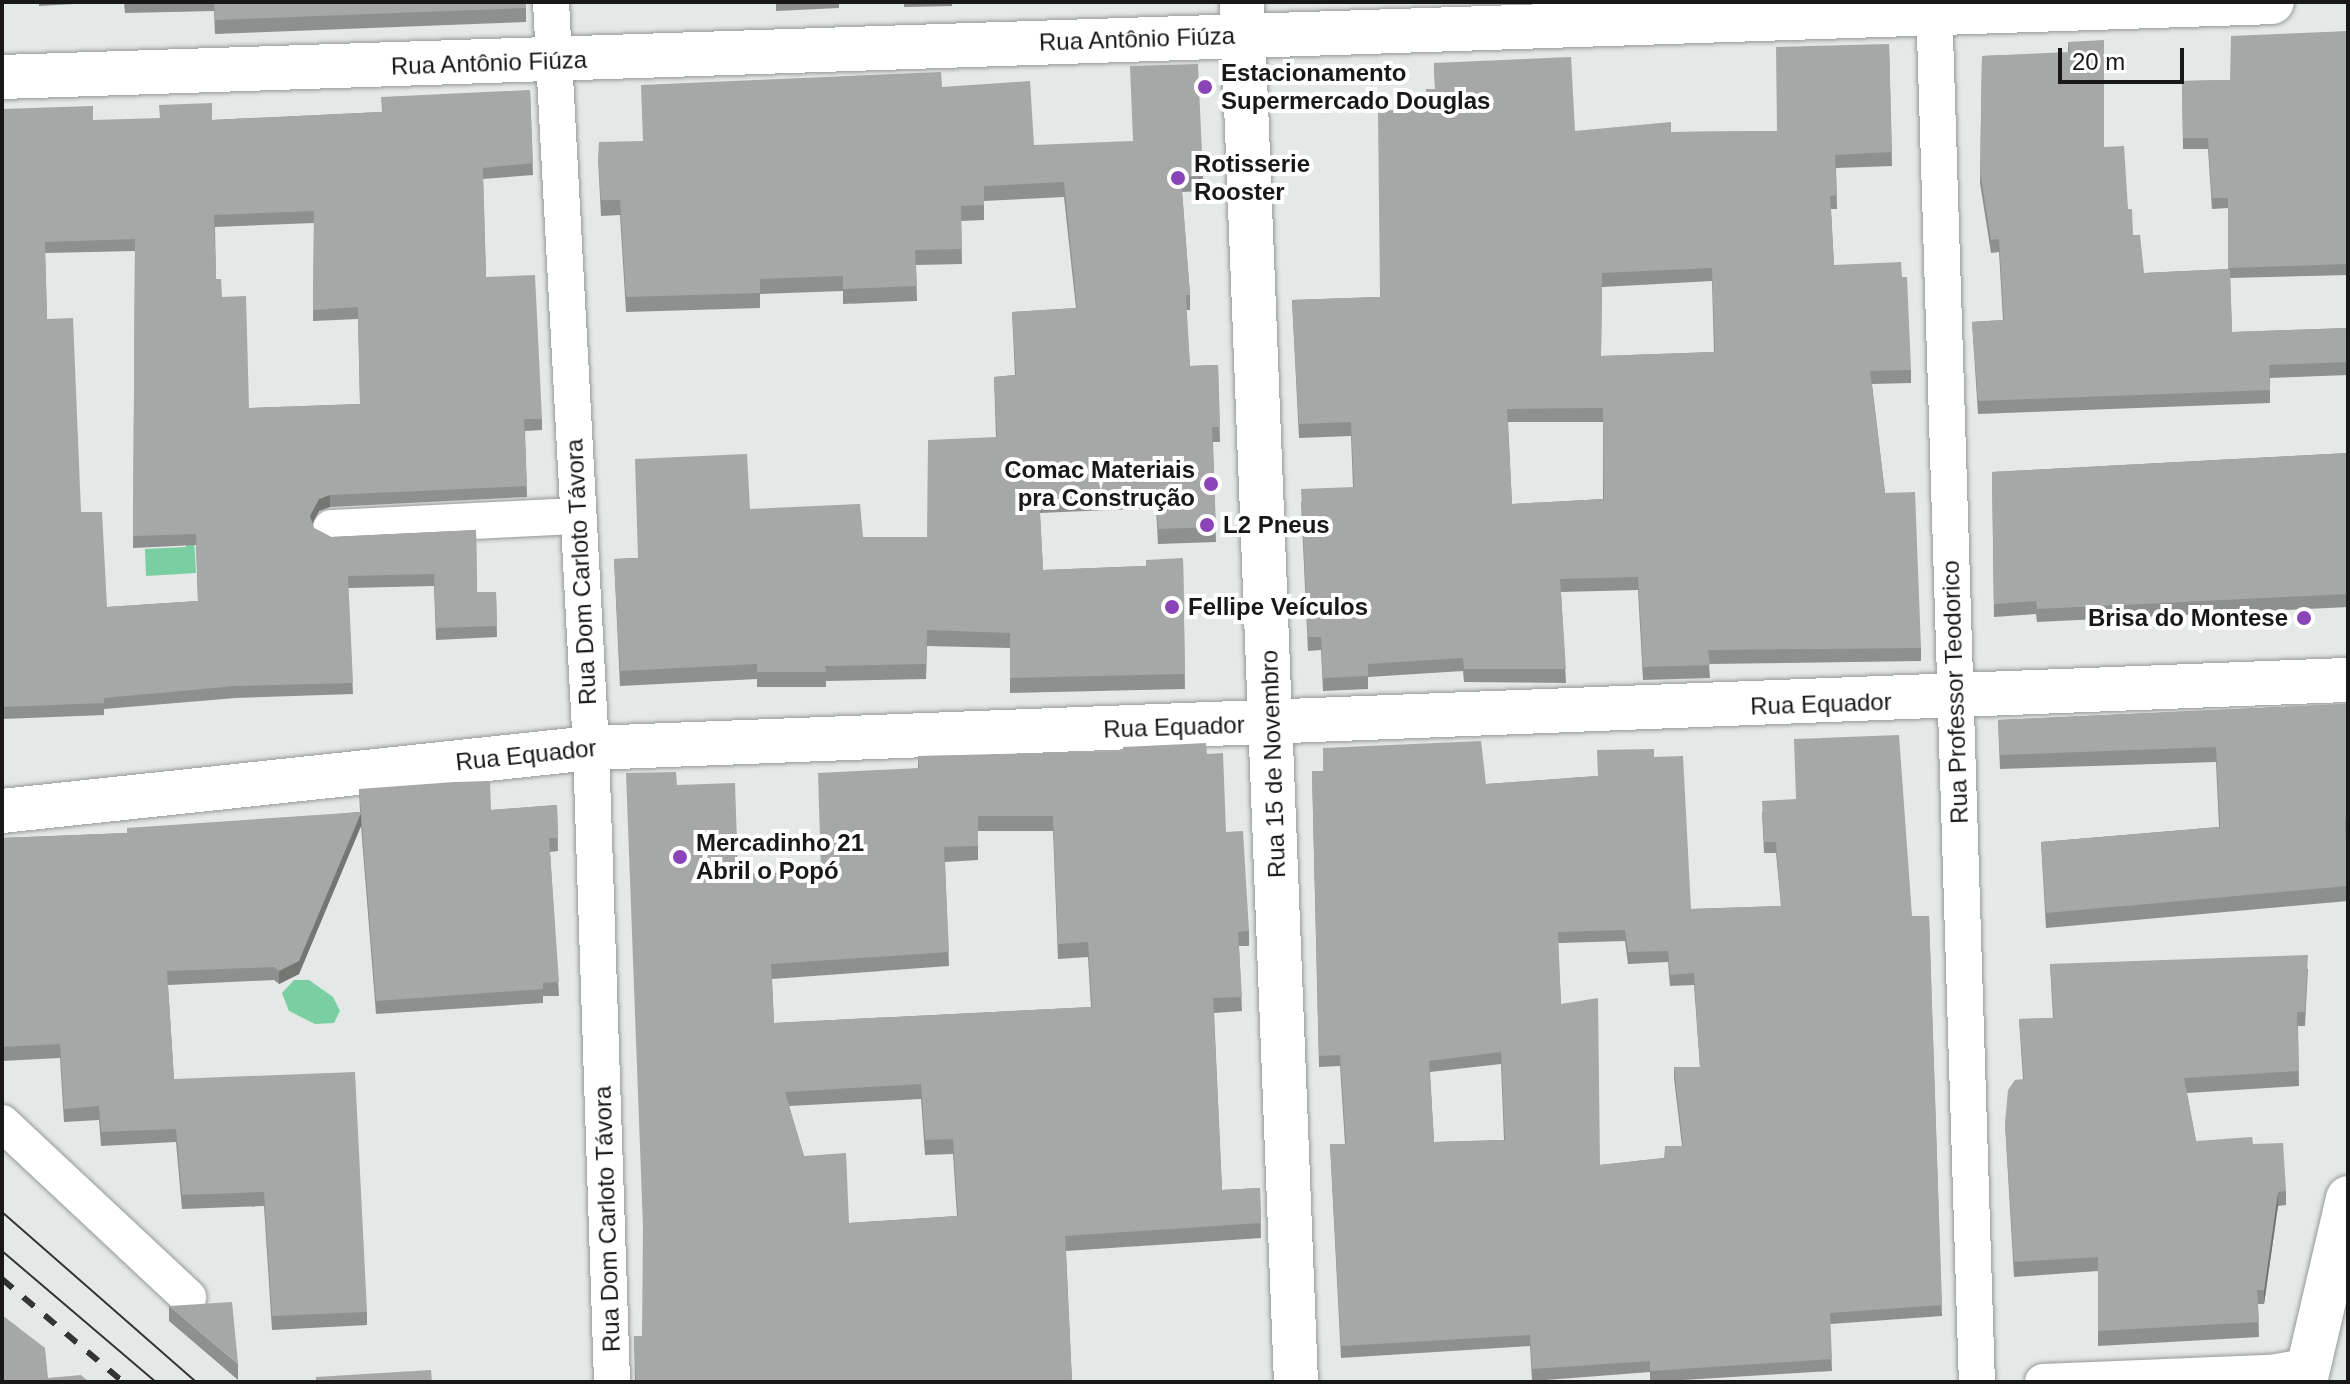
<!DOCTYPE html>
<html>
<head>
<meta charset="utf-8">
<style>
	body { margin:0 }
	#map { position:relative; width:2350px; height:1384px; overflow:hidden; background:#e4e8e6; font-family:Arial,sans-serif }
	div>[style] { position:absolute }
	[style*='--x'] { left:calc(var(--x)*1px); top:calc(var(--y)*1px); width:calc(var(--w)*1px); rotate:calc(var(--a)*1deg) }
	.water>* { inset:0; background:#79cea2 }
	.roads { filter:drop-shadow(0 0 2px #959996) drop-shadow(0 0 2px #959996) }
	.minor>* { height:36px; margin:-18px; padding:0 18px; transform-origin:18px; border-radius:18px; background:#fff }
	.tertiary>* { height:44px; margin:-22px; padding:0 22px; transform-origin:22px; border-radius:22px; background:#fff }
	.primary>* { height:44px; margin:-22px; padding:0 22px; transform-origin:22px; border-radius:22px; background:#fff }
	.tram>* { height:2px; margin:-1px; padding:0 1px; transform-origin:1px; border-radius:1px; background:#333433 }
	.rail>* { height:6px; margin-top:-3px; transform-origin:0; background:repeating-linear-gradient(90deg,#333433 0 14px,transparent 0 28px) }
	.wall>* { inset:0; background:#8e908f }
	.shaded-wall>* { inset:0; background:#747674 }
	.building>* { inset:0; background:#a5a8a6 }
	.dots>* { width:22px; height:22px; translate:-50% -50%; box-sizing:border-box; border:4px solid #fff; border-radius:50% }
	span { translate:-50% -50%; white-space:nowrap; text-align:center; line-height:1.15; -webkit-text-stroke:8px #fff; paint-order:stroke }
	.street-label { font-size:24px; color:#171817 }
	.poi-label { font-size:24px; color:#171817; font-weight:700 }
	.left { translate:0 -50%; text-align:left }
	.right { translate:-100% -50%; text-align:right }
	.frame { position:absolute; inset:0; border:4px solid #171817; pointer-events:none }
	.scale { position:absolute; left:2058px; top:48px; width:126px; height:36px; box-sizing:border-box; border:4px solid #171817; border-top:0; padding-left:10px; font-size:24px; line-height:28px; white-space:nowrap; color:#171817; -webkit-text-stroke:6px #fff; paint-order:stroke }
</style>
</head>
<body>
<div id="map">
	<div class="water">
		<i style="clip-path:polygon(186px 537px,194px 537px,196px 573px,146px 576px,145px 549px,186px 547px)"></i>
		<i style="clip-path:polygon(294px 980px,309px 980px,333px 997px,340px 1011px,334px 1023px,315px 1024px,289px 1011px,282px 993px)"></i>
	</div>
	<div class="roads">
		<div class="minor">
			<i style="--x:551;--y:2;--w:747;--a:86.93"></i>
			<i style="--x:591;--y:748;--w:634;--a:88.1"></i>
			<i style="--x:1934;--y:2;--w:1381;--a:88.22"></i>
			<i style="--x:331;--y:528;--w:247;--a:-2.8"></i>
			<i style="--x:2;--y:1123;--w:255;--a:43.1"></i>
			<i style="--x:2043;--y:1382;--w:228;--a:-2.3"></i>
			<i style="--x:2271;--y:1373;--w:40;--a:-10"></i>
		</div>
		<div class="tertiary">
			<i style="--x:2;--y:77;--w:2271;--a:-1.89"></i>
			<i style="--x:2;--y:811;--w:592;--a:-6.11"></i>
			<i style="--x:591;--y:748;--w:1758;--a:-2.22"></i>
		</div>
		<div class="primary">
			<i style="--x:1242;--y:2;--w:1381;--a:87.76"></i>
			<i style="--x:2305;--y:1382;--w:189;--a:-76.8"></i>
		</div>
	</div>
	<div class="tram">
		<i style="--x:2;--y:1212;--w:258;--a:41.2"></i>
		<i style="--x:2;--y:1251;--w:202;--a:40.4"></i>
	</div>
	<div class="rail">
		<i style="--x:2;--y:1279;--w:159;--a:40.4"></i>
	</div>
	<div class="wall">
		<i style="clip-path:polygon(39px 2px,110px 2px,39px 6px)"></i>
		<i style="clip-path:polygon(124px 2px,526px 2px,526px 22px,215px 34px,214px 11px,125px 13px)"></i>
		<i style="clip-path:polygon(702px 2px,839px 2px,839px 8px,776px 11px,776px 3px,702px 4px)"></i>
		<i style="clip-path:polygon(904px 2px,952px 2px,952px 6px,904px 7px)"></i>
		<i style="clip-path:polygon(2348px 31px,2348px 275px,2230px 278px,2232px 332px,2348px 328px,2348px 375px,2270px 378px,2270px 403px,1978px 414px,1972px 322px,2003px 320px,1999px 252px,1991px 253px,1980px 183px,1982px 56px,2068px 53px,2068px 42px,2104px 147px,2128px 209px,2133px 235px,2144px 273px,2228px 269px,2228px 208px,2212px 209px,2208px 149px,2183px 149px,2182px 81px,2230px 80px)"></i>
		<i style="clip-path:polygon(evenodd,1889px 44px,1892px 166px,1836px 168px,1837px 209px,1831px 209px,1834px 265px,1911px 370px,1911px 383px,1872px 384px,1885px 493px,1921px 648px,1921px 661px,1709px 664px,1710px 678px,1643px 680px,1638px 590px,1561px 592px,1566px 683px,1464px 682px,1463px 671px,1368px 677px,1368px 689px,1323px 691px,1321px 650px,1308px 651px,1301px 502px,1353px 487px,1351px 436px,1299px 438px,1292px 300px,1380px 297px,1426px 108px,1426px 89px,1435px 89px,1434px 63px,1575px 131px,1671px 132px,1777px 131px,1889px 44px,1712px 281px,1714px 352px,1601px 356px,1602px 287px,1712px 281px,1889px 44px,1508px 422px,1603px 422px,1603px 499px,1512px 504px,1508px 422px)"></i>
		<i style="clip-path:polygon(942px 87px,1034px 145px,1203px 176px,1203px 191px,1182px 192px,1190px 295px,1190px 310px,1186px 310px,1190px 366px,1218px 365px,1220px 442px,1213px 442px,1216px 542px,1158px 544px,1156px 508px,1040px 513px,1043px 570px,1146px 566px,1183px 558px,1185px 689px,1010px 693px,1010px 648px,927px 646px,926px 679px,826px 681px,826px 687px,757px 687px,757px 679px,620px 686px,614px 559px,637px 558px,750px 509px,863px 537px,927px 537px,996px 437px,994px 377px,1015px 375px,1012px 312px,1076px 308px,1064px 197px,984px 201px,984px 220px,961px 221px,962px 264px,916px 265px,917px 301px,843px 304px,843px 291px,760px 294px,760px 308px,626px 312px,620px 215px,601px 216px,598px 158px)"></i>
		<i style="clip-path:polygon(evenodd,530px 90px,533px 175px,483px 179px,486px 277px,542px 419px,542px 430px,525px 431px,527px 497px,330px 507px,319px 511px,312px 524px,314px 528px,331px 537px,476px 530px,477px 592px,496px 592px,497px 637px,436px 640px,434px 586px,348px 588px,353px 694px,236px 698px,104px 709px,104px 715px,2px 719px,2px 109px,93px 120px,212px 120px,381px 112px,530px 90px,314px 223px,313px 321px,358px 319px,360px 404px,249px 408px,222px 297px,216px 279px,215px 227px,314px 223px,530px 90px,135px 251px,133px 548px,196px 545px,198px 601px,107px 607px,81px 512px,47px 319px,45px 253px,135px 251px)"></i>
		<i style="clip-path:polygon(2348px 453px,2348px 607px,2037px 622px,2036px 614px,1994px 617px,1992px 472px)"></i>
		<i style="clip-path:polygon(2348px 704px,2348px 834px,2346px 834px,2348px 901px,2046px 928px,2041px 842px,2219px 827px,2216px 762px,2000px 769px,1998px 720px)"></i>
		<i style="clip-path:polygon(evenodd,1207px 754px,1249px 931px,1249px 946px,1239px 946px,1242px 1011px,1214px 1013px,1222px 1190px,1260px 1188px,1261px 1238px,1066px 1251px,1072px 1382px,635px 1382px,634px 1336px,642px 1336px,677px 785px,738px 874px,821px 872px,918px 768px,918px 756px,1207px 754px,978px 831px,1053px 831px,1058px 959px,1088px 957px,1091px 1007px,774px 1023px,772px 979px,949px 966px,945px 862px,978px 860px,978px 831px,1207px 754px,921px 1099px,925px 1155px,953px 1154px,957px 1216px,849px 1223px,804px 1156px,789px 1106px,921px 1099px)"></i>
		<i style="clip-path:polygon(evenodd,1654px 757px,1691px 909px,1781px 906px,1776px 853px,1764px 853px,1762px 812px,1912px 916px,1929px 916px,1942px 1316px,1830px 1324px,1832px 1371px,1650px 1382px,1650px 1372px,1532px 1381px,1530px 1346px,1341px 1358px,1330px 1144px,1345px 1144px,1340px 1066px,1319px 1067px,1312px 771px,1486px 784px,1598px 776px,1654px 757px,1625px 941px,1628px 964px,1668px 962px,1670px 986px,1694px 985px,1700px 1067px,1674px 1067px,1674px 1078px,1682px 1146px,1664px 1158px,1600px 1165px,1561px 1004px,1558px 943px,1625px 941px,1654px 757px,1501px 1064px,1504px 1140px,1434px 1142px,1430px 1072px,1501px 1064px)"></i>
		<i style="clip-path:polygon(359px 789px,491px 810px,557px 805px,558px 851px,550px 852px,559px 996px,543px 996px,543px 1003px,376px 1014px,361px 826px,299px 974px,279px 984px,274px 980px,168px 985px,174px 1079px,367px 1312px,367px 1325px,272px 1330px,264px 1206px,182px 1209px,176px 1142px,101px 1146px,99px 1120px,64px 1122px,60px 1058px,2px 1061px,2px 838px,127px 833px,360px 812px)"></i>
		<i style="clip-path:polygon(2050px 964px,2308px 969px,2305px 1026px,2298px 1026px,2299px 1086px,2187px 1093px,2196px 1141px,2253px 1144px,2286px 1191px,2286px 1205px,2278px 1206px,2264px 1304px,2258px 1304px,2259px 1337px,2098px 1346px,2098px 1271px,2014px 1277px,2005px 1123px,2023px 1079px,2019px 1019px,2053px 1018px)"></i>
		<i style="clip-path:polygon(169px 1306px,238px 1364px,238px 1380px,169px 1321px)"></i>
	</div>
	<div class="shaded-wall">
		<i style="clip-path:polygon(330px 495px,330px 507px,319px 511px,310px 528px,310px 516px,319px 499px)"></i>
		<i style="clip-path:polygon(361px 813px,361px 826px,299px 974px,279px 984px,279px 971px)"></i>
		<i style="clip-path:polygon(2278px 1192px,2278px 1206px,2264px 1304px,2264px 1290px)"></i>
	</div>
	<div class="building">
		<i style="clip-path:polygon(214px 2px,526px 2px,526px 8px,215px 20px)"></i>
		<i style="clip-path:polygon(2348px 31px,2348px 264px,2228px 268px,2228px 198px,2212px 198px,2208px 138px,2183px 138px,2182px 81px,2230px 80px,2231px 36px)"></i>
		<i style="clip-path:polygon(2104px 40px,2104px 147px,2124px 146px,2128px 209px,2132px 209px,2133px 235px,2140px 235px,2144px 273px,2230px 269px,2232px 332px,2348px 328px,2348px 362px,2269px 365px,2270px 390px,1978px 401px,1972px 322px,2004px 320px,1999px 239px,1991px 240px,1980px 170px,1982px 56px,2070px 52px,2068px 42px)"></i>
		<i style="clip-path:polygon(evenodd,1889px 44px,1892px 152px,1835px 155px,1837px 195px,1830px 196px,1834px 265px,1901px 262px,1902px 277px,1907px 277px,1911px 370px,1870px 371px,1885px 493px,1915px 492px,1921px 648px,1708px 650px,1710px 665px,1643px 667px,1638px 577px,1560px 579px,1566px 669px,1464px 669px,1463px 658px,1368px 664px,1368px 676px,1323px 678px,1321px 637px,1308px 637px,1301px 489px,1354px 487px,1351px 422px,1299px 424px,1292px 300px,1380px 297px,1378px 111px,1427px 108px,1426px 89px,1435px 89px,1434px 63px,1571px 57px,1575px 131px,1671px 122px,1671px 132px,1777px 131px,1776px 47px,1889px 44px,1712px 268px,1715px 352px,1601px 356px,1602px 273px,1712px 268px,1889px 44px,1603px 408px,1604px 499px,1512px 504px,1507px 409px,1603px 408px)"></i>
		<i style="clip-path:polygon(1198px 64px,1203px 176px,1181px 177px,1190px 295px,1186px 295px,1190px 366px,1218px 365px,1220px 427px,1212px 427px,1216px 527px,1158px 529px,1156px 493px,1039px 498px,1043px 570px,1146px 566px,1146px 560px,1183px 558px,1185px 674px,1010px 678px,1010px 633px,927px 630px,926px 664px,825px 666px,826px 672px,757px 672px,757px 664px,620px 671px,614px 559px,638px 558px,635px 459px,747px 454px,750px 509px,860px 504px,863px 537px,927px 537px,928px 440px,997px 437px,994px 377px,1016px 375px,1012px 312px,1077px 308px,1064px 182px,984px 186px,984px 205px,961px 206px,962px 249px,915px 250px,917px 286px,843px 289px,843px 276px,760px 279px,760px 293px,626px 297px,620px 200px,601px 200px,598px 158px,599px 142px,643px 141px,641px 85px,941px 72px,942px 87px,1030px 81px,1034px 145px,1133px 141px,1130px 66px)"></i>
		<i style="clip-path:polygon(evenodd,530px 90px,533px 163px,483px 168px,486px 277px,535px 275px,542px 419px,524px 419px,527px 486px,330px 495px,319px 499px,310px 516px,314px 528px,331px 537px,476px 530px,477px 592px,496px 592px,497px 626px,436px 628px,434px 574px,348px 576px,353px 683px,236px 686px,104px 698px,104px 703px,2px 707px,2px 109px,93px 106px,93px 120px,160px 118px,159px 105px,212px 103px,212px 120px,382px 112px,381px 97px,530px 90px,314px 211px,313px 310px,358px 307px,360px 404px,249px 408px,246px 296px,222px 297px,221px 279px,216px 279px,214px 215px,314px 211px,530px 90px,135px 239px,133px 536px,196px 534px,198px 601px,107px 607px,102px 512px,81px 512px,73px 318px,47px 319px,45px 242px,135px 239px)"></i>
		<i style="clip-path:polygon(2348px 453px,2348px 594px,2037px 609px,2036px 601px,1994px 604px,1992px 472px)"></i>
		<i style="clip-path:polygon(2348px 704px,2348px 820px,2345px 820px,2348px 886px,2046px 913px,2041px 842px,2220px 827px,2216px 747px,2000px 755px,1998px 720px)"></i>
		<i style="clip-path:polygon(evenodd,1899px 735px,1912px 916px,1929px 916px,1942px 1305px,1830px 1313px,1832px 1359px,1650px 1371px,1650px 1361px,1532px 1369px,1530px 1335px,1341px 1346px,1330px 1144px,1346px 1144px,1340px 1055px,1319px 1056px,1312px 771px,1323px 771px,1323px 748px,1481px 741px,1486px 784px,1598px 776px,1597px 750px,1654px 749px,1654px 757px,1683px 756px,1691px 909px,1781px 906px,1776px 842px,1764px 842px,1762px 801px,1796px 799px,1794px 739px,1899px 735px,1625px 930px,1628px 952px,1668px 951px,1670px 975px,1694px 973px,1700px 1067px,1674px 1067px,1683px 1146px,1665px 1146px,1664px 1158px,1600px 1165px,1598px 998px,1561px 1004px,1558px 932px,1625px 930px,1899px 735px,1501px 1052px,1505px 1140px,1434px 1142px,1429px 1061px,1501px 1052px)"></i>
		<i style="clip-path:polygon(evenodd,1206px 743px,1207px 754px,1223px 753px,1226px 832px,1243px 831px,1249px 931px,1238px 932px,1242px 997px,1213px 998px,1222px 1190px,1260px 1188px,1261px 1223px,1065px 1236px,1072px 1382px,636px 1382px,634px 1336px,642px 1336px,643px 1227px,626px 773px,676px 772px,677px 785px,735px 783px,738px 874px,821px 871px,818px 773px,919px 768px,918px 756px,1123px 751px,1123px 747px,1206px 743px,978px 816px,1053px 816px,1058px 944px,1088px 942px,1092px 1007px,774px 1023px,771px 964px,949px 952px,944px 847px,978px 846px,978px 816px,1206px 743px,921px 1084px,925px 1140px,953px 1139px,958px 1216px,849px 1223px,846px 1153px,804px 1156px,785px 1092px,921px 1084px)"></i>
		<i style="clip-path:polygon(490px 781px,491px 810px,557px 805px,558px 838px,549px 838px,559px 982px,543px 983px,543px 989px,376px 1001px,361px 813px,299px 961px,279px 971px,274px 967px,167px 971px,174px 1079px,355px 1072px,367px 1312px,272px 1316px,264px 1192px,182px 1195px,176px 1129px,101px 1132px,99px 1106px,64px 1109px,60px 1044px,2px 1047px,2px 838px,127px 833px,127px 828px,361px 812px,359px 789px,454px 782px)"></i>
		<i style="clip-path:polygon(2308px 955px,2305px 1012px,2297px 1012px,2299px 1071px,2184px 1078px,2196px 1141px,2252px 1137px,2253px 1144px,2283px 1143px,2286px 1191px,2278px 1192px,2264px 1290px,2257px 1290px,2259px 1322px,2098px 1331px,2098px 1257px,2014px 1262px,2005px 1123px,2008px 1090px,2015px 1080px,2024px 1079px,2019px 1019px,2054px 1018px,2050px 964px)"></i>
		<i style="clip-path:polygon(232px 1302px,238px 1364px,169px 1306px)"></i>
		<i style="clip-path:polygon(2px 1315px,45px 1348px,48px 1378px,81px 1375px,89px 1382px,2px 1382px)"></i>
		<i style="clip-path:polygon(431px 1370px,432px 1382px,316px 1382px,316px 1377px)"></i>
	</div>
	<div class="dots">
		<i style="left:1205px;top:87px;background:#8a44b7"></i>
		<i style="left:1178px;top:178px;background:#8a44b7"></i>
		<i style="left:1211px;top:484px;background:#8a44b7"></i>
		<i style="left:1207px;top:525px;background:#8a44b7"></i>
		<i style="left:1172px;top:607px;background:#8a44b7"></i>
		<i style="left:2304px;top:618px;background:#8a44b7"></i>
		<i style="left:680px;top:857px;background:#8a44b7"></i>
	</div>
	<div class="street-label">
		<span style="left:1137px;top:39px;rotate:-2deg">Rua Antônio Fiúza</span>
		<span style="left:489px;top:63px;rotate:-2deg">Rua Antônio Fiúza</span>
		<span style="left:581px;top:572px;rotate:-93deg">Rua Dom Carloto Távora</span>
		<span style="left:1955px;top:692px;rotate:-92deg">Rua Professor Teodorico</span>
		<span style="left:1821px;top:704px;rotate:-2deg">Rua Equador</span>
		<span style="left:1174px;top:727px;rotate:-2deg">Rua Equador</span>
		<span style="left:526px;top:755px;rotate:-6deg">Rua Equador</span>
		<span style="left:1273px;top:764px;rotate:-92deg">Rua 15 de Novembro</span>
		<span style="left:607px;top:1219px;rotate:-92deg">Rua Dom Carloto Távora</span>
	</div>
	<div class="poi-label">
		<span class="left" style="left:1221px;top:87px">Estacionamento<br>Supermercado Douglas</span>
		<span class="left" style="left:1194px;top:178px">Rotisserie<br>Rooster</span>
		<span class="right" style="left:1195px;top:484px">Comac Materiais<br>pra Construção</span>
		<span class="left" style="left:1223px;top:525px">L2 Pneus</span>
		<span class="left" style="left:1188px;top:607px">Fellipe Veículos</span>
		<span class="right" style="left:2288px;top:618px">Brisa do Montese</span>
		<span class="left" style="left:696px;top:857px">Mercadinho 21<br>Abril o Popó</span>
	</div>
	<div class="frame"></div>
	<div class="scale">20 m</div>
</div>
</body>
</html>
